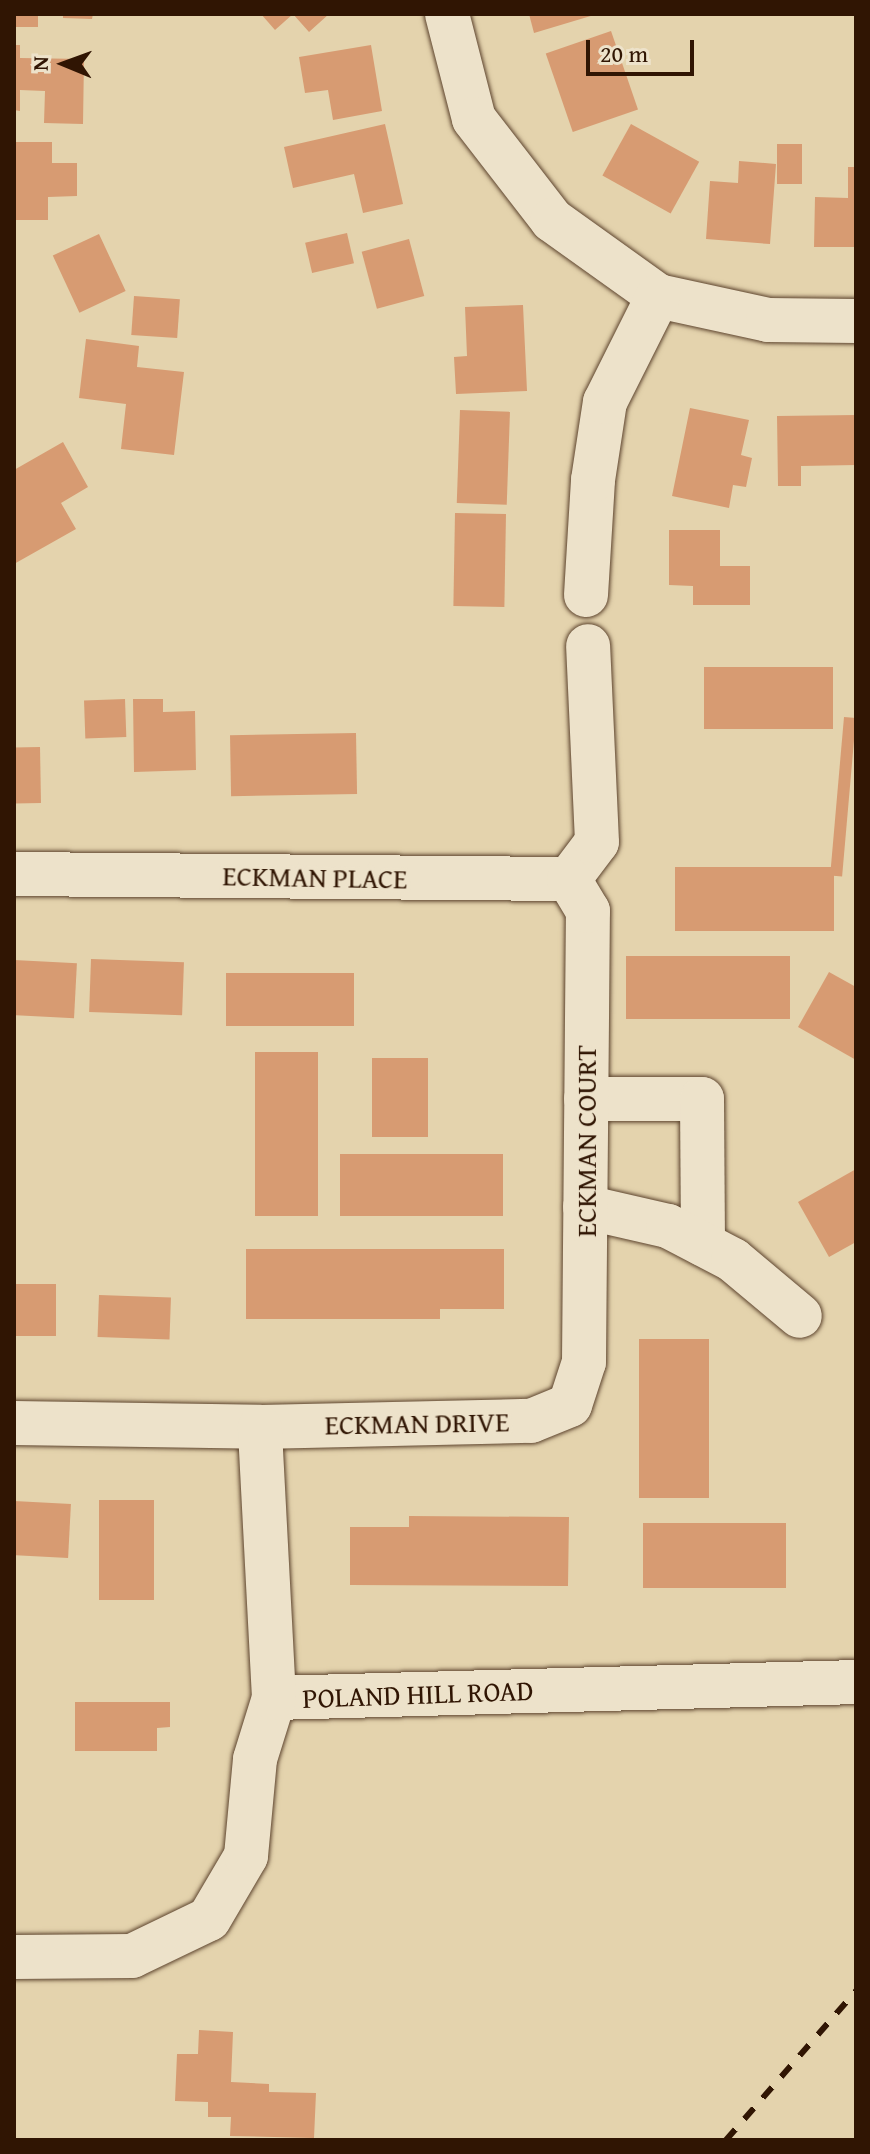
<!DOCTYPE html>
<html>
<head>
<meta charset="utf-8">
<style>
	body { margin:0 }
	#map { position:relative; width:870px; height:2154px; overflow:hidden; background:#e4d3ad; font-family:"Gentium Book Plus",serif }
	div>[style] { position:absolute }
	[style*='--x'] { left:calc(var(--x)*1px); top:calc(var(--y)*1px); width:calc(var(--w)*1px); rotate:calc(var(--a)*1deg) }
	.building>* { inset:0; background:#d79b72; transform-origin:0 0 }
	.roads { filter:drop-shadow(0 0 2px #5d442e) drop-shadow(0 0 2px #5d442e) }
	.minor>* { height:44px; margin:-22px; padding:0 22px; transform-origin:22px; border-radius:22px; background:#ede2ca }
	.rail>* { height:6px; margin-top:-3px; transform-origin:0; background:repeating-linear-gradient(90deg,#301503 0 14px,transparent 0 28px) }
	span { translate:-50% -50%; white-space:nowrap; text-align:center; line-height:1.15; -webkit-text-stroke:7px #ede2ca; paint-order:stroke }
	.street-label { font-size:28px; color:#301503 }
	.frame { position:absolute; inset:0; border:16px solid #301503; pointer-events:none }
	.north { position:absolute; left:24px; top:24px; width:80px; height:80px; -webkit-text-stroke:6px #ede2ca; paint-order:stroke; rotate:271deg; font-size:22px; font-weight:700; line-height:32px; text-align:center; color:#301503 }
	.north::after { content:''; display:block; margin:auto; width:28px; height:36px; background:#301503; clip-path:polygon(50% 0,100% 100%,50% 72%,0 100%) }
	.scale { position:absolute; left:586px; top:40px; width:108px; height:36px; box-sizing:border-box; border:4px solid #301503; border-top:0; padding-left:10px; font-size:24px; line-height:28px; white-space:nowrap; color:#301503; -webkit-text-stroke:6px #ede2ca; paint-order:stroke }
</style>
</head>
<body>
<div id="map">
	<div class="building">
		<i style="left:14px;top:14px;width:24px;height:13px"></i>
		<i style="clip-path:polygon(63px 14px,93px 14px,92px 19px,63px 18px)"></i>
		<i style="clip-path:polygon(261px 14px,329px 14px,309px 32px,293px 14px,275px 30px)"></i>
		<i style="clip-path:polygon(529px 14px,594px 14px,594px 15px,534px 33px)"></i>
		<i style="left:611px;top:31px;width:83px;height:69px;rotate:71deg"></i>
		<i style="clip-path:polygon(14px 45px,20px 45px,20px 58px,84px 59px,83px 124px,44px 123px,45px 91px,20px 90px,20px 111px,14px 110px)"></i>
		<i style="clip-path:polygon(371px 45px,382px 111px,333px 120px,328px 90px,305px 93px,299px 57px)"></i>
		<i style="clip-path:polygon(385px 124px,403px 204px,363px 213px,354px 174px,293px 188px,284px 147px)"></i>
		<i style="left:631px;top:124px;width:78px;height:59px;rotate:29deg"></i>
		<i style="clip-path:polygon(14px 142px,52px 142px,52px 163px,77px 163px,77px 196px,48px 197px,48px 220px,14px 220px)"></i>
		<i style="left:777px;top:144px;width:25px;height:40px"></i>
		<i style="clip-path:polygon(739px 161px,776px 164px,770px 244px,706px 239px,710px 181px,738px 183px)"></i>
		<i style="clip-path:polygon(848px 167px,856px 167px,856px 247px,814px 247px,815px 197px,848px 198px)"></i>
		<i style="left:347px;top:233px;width:31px;height:43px;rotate:77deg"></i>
		<i style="left:99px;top:234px;width:63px;height:51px;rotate:65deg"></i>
		<i style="left:409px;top:239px;width:59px;height:49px;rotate:75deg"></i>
		<i style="left:134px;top:296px;width:46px;height:39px;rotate:4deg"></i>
		<i style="clip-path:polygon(523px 305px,527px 391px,456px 394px,454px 357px,467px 356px,465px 307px)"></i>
		<i style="clip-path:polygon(86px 339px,139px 346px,137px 367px,184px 372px,174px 455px,121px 449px,126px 404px,79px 398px)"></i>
		<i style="clip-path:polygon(690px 408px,749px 420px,741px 455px,752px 458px,746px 487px,733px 485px,729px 508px,672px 496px)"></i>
		<i style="left:460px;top:410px;width:50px;height:93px;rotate:2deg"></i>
		<i style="clip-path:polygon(856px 415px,856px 465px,801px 466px,801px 486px,778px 486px,777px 416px)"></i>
		<i style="clip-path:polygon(63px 442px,88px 487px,61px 503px,76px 529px,14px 564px,14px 470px)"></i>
		<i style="left:455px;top:513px;width:51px;height:93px;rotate:1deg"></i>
		<i style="clip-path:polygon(669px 530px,720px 530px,720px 566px,750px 566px,750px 605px,693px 605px,693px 586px,669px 585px)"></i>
		<i style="left:833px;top:667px;width:62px;height:129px;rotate:90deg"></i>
		<i style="left:125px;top:699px;width:38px;height:41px;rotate:88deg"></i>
		<i style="clip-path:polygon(133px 699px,163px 699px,163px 712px,195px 711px,196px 770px,134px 772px)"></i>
		<i style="left:844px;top:717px;width:12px;height:159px;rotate:5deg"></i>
		<i style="left:356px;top:733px;width:61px;height:126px;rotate:89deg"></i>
		<i style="left:40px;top:747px;width:56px;height:26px;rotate:89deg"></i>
		<i style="left:675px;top:867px;width:159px;height:64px"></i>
		<i style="left:790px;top:956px;width:63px;height:164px;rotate:90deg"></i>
		<i style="left:91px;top:959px;width:93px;height:53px;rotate:2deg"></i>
		<i style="left:14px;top:960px;width:63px;height:55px;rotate:3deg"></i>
		<i style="clip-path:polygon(829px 972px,856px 987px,856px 1060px,798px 1027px)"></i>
		<i style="left:354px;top:973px;width:53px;height:128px;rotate:90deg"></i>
		<i style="left:255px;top:1052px;width:63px;height:164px"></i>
		<i style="left:372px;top:1058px;width:56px;height:79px"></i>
		<i style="left:340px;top:1154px;width:163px;height:62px"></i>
		<i style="clip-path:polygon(856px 1169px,856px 1242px,829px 1257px,798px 1202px)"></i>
		<i style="clip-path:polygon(246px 1249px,504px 1249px,504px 1309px,440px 1309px,440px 1319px,246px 1319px)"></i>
		<i style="left:14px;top:1284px;width:42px;height:52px"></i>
		<i style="left:99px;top:1295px;width:72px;height:42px;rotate:2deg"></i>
		<i style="left:639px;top:1339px;width:70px;height:159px"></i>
		<i style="left:154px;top:1500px;width:100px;height:55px;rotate:90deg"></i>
		<i style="left:14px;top:1501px;width:57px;height:54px;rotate:3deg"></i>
		<i style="clip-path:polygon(409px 1516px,569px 1517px,568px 1586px,350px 1585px,350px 1527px,409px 1527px)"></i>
		<i style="left:643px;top:1523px;width:143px;height:65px"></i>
		<i style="clip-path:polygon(75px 1702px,170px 1702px,170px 1727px,157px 1728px,157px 1751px,75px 1751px)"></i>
		<i style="clip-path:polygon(199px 2030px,233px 2032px,231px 2082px,269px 2084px,269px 2092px,316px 2093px,314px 2138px,230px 2136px,231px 2117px,208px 2117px,208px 2102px,175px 2101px,177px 2054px,198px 2054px)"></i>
	</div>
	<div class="roads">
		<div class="minor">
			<i style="--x:447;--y:14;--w:108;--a:75.6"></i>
			<i style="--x:474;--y:119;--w:128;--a:52.3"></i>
			<i style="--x:552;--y:220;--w:130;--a:35.6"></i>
			<i style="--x:658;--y:296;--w:113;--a:12.3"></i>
			<i style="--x:768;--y:320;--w:88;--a:0.7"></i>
			<i style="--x:586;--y:595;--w:115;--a:-86.5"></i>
			<i style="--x:593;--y:480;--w:79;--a:-81.3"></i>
			<i style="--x:605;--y:402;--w:119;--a:-63.4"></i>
			<i style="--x:14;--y:874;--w:555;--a:0.52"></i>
			<i style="--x:569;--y:879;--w:46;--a:-52.9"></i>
			<i style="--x:597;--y:842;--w:196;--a:-92.6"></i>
			<i style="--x:586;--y:1099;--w:116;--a:0"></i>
			<i style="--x:702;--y:1099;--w:145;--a:89.6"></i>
			<i style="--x:585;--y:1207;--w:85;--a:12.9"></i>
			<i style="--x:668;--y:1226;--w:73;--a:27.6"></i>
			<i style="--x:733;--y:1260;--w:87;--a:39.9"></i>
			<i style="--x:14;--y:1423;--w:246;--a:0.9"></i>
			<i style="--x:260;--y:1427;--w:271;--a:-1.3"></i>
			<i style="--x:531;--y:1421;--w:42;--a:-22.3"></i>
			<i style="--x:570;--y:1405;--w:45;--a:-72"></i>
			<i style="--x:584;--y:1362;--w:451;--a:-89.5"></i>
			<i style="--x:588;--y:911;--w:37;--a:-121"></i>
			<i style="--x:274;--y:1698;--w:582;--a:-1.57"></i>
			<i style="--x:14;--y:1957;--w:118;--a:-0.5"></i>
			<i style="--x:132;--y:1956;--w:85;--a:-25.7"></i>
			<i style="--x:209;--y:1919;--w:73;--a:-59.6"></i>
			<i style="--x:246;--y:1856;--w:97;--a:-84.7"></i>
			<i style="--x:255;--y:1759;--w:64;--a:-72.7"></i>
			<i style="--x:274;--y:1698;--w:271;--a:-93"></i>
		</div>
	</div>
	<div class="rail">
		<i style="--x:726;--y:2140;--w:198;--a:-48.9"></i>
	</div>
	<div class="street-label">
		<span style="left:315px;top:877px;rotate:1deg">ECKMAN PLACE</span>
		<span style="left:586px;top:1141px;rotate:-90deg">ECKMAN COURT</span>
		<span style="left:417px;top:1423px;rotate:-1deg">ECKMAN DRIVE</span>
		<span style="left:418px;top:1694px;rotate:-2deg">POLAND HILL ROAD</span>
	</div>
	<div class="frame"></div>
	<div class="north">N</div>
	<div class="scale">20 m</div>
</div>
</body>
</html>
